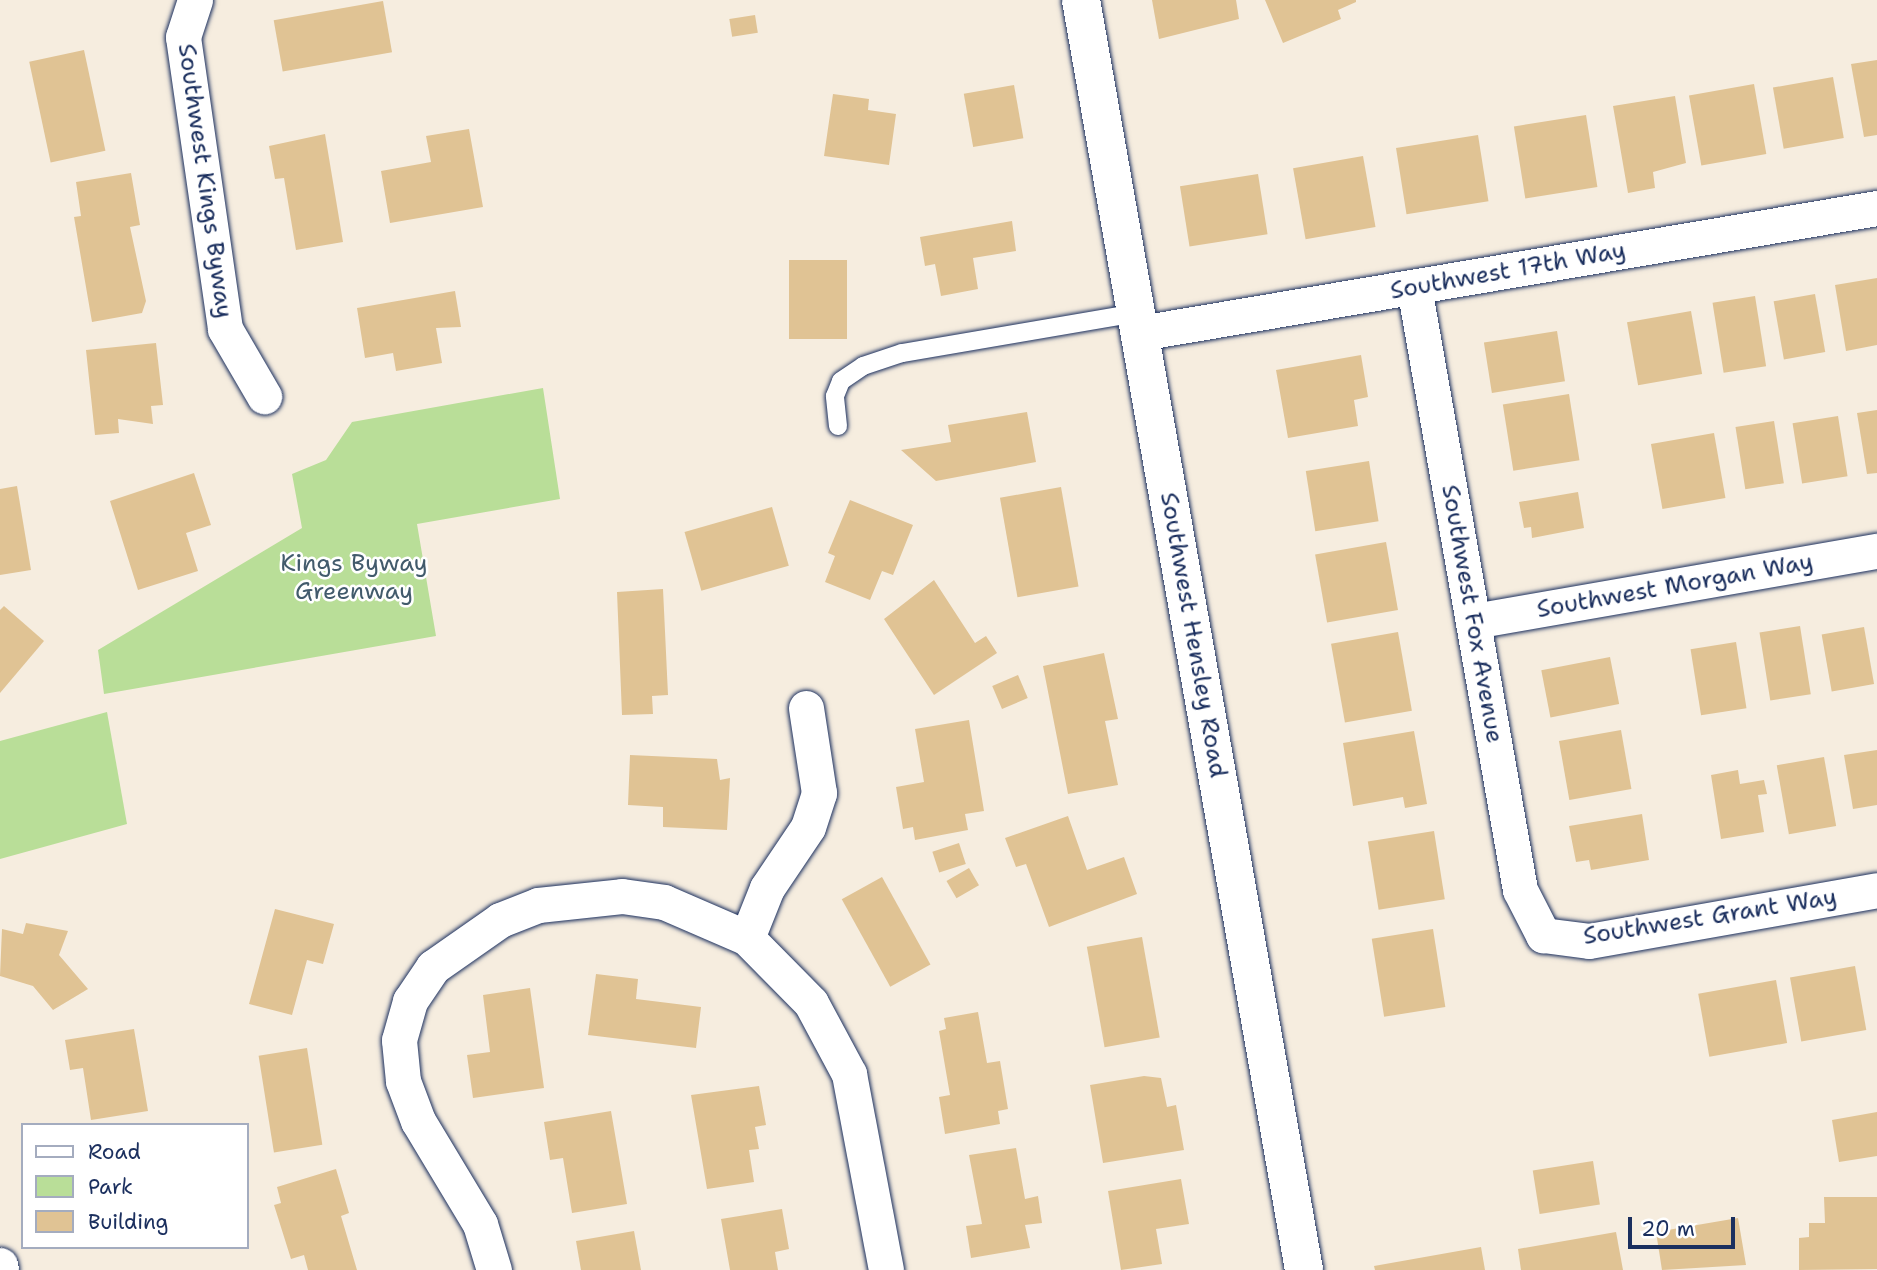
<!DOCTYPE html>
<html>
<head>
<meta charset="utf-8">
<style>
	body { margin:0 }
	#map { position:relative; width:1877px; height:1270px; overflow:hidden; background:#f6eddf; font-family:"Shantell Sans",sans-serif }
	div>[style] { position:absolute }
	[style*='--x'] { left:calc(var(--x)*1px); top:calc(var(--y)*1px); width:calc(var(--w)*1px); rotate:calc(var(--a)*1deg) }
	.green>* { inset:0; background:#b9de98 }
	.building>* { inset:0; background:#e0c394; transform-origin:0 0 }
	.roads { filter:drop-shadow(0 0 2px #1b2f5e) drop-shadow(0 0 2px #1b2f5e) }
	.service>* { height:18px; margin:-9px; padding:0 9px; transform-origin:9px; border-radius:9px; background:#fff }
	.minor>* { height:35px; margin:-17.5px; padding:0 17.5px; transform-origin:17.5px; border-radius:17.5px; background:#fff }
	.tertiary>* { height:38px; margin:-19px; padding:0 19px; transform-origin:19px; border-radius:19px; background:#fff }
	span { translate:-50% -50%; white-space:nowrap; text-align:center; line-height:1.15; -webkit-text-stroke:5px #fff; paint-order:stroke }
	.street-label { font-size:24px; color:#1b2f5e }
	.park-label { font-size:24px; color:#425b6c }
	.legend { position:absolute; left:21px; top:1123px; width:228px; height:126px; box-sizing:border-box; background:#fff; border:2px solid #a4acbf; margin:0; padding:9px 12px; list-style:none; font-size:21px; color:#1b2f5e }
	.legend li { display:flex; align-items:center; gap:14px; height:35px }
	.legend b { width:35px; border:2px solid #a4acbf }
	.scale { position:absolute; left:1628px; top:1217px; width:107px; height:32px; box-sizing:border-box; border:4px solid #1b2f5e; border-top:0; padding-left:9px; font-size:21px; line-height:24px; white-space:nowrap; color:#1b2f5e; -webkit-text-stroke:5px #fff; paint-order:stroke }
</style>
</head>
<body>
<div id="map">
	<div class="green">
		<i style="clip-path:polygon(543px 388px,560px 499px,417px 524px,436px 636px,104px 694px,98px 650px,302px 528px,292px 474px,326px 460px,352px 422px)"></i>
		<i style="clip-path:polygon(107px 712px,127px 824px,0 859px,0 741px)"></i>
	</div>
	<div class="building">
		<i style="clip-path:polygon(1152px 0,1236px 0,1239px 19px,1159px 39px)"></i>
		<i style="clip-path:polygon(1265px 0,1356px 0,1356px 2px,1338px 10px,1341px 19px,1283px 43px)"></i>
		<i style="left:383px;top:1px;width:52px;height:111px;rotate:80deg"></i>
		<i style="left:755px;top:15px;width:18px;height:26px;rotate:81deg"></i>
		<i style="left:84px;top:50px;width:103px;height:56px;rotate:78deg"></i>
		<i style="clip-path:polygon(1877px 60px,1877px 135px,1864px 137px,1851px 64px)"></i>
		<i style="left:1833px;top:77px;width:62px;height:61px;rotate:80deg"></i>
		<i style="left:1754px;top:84px;width:71px;height:66px;rotate:80deg"></i>
		<i style="left:1014px;top:85px;width:54px;height:51px;rotate:80deg"></i>
		<i style="clip-path:polygon(833px 94px,869px 99px,868px 110px,896px 114px,889px 165px,824px 156px)"></i>
		<i style="clip-path:polygon(1675px 96px,1686px 163px,1653px 172px,1655px 188px,1628px 193px,1613px 106px)"></i>
		<i style="left:1586px;top:115px;width:73px;height:73px;rotate:81deg"></i>
		<i style="clip-path:polygon(469px 129px,483px 207px,390px 223px,381px 171px,431px 162px,426px 136px)"></i>
		<i style="clip-path:polygon(325px 134px,343px 242px,296px 250px,284px 178px,275px 179px,269px 146px)"></i>
		<i style="left:1478px;top:135px;width:67px;height:83px;rotate:81deg"></i>
		<i style="left:1363px;top:156px;width:72px;height:71px;rotate:80deg"></i>
		<i style="clip-path:polygon(131px 173px,140px 225px,130px 227px,146px 301px,142px 313px,92px 322px,74px 217px,81px 216px,76px 182px)"></i>
		<i style="left:1258px;top:174px;width:61px;height:79px;rotate:81deg"></i>
		<i style="clip-path:polygon(1012px 221px,1016px 251px,973px 258px,978px 289px,941px 296px,935px 264px,925px 266px,920px 237px)"></i>
		<i style="left:789px;top:260px;width:58px;height:79px"></i>
		<i style="clip-path:polygon(1877px 278px,1877px 345px,1846px 351px,1835px 285px)"></i>
		<i style="clip-path:polygon(455px 291px,461px 327px,436px 328px,442px 363px,396px 371px,393px 353px,365px 358px,357px 308px)"></i>
		<i style="left:1815px;top:294px;width:59px;height:42px;rotate:80deg"></i>
		<i style="left:1755px;top:296px;width:71px;height:43px;rotate:81deg"></i>
		<i style="left:1691px;top:311px;width:64px;height:65px;rotate:80deg"></i>
		<i style="left:1557px;top:331px;width:51px;height:74px;rotate:81deg"></i>
		<i style="clip-path:polygon(156px 343px,163px 405px,151px 406px,153px 424px,118px 419px,119px 433px,95px 435px,86px 350px)"></i>
		<i style="clip-path:polygon(1361px 355px,1368px 397px,1354px 400px,1358px 426px,1288px 438px,1276px 370px)"></i>
		<i style="left:1569px;top:394px;width:67px;height:67px;rotate:81deg"></i>
		<i style="clip-path:polygon(1877px 410px,1877px 473px,1867px 474px,1857px 413px)"></i>
		<i style="clip-path:polygon(1027px 412px,1036px 462px,936px 481px,901px 450px,951px 442px,948px 425px)"></i>
		<i style="left:1838px;top:416px;width:61px;height:46px;rotate:81deg"></i>
		<i style="left:1774px;top:421px;width:63px;height:39px;rotate:81deg"></i>
		<i style="left:1714px;top:433px;width:66px;height:64px;rotate:80deg"></i>
		<i style="left:1369px;top:461px;width:61px;height:64px;rotate:81deg"></i>
		<i style="clip-path:polygon(194px 473px,211px 525px,186px 533px,198px 571px,138px 590px,110px 501px)"></i>
		<i style="clip-path:polygon(17px 486px,31px 570px,0 575px,0 489px)"></i>
		<i style="left:1061px;top:487px;width:101px;height:62px;rotate:80deg"></i>
		<i style="clip-path:polygon(1578px 492px,1584px 528px,1532px 538px,1531px 527px,1524px 528px,1519px 502px)"></i>
		<i style="clip-path:polygon(850px 500px,913px 525px,893px 575px,882px 571px,870px 600px,825px 582px,835px 556px,828px 553px)"></i>
		<i style="left:772px;top:507px;width:61px;height:91px;rotate:74deg"></i>
		<i style="left:1386px;top:542px;width:69px;height:72px;rotate:80deg"></i>
		<i style="clip-path:polygon(934px 580px,975px 643px,986px 636px,997px 653px,934px 695px,884px 619px)"></i>
		<i style="clip-path:polygon(663px 589px,668px 695px,652px 696px,653px 714px,622px 715px,617px 592px)"></i>
		<i style="clip-path:polygon(4px 606px,44px 641px,0 693px,0 610px)"></i>
		<i style="left:1800px;top:626px;width:69px;height:41px;rotate:81deg"></i>
		<i style="left:1864px;top:627px;width:58px;height:43px;rotate:80deg"></i>
		<i style="left:1398px;top:632px;width:80px;height:68px;rotate:80deg"></i>
		<i style="left:1736px;top:642px;width:67px;height:46px;rotate:81deg"></i>
		<i style="clip-path:polygon(1104px 653px,1118px 719px,1105px 721px,1118px 785px,1068px 794px,1043px 666px)"></i>
		<i style="left:1610px;top:657px;width:48px;height:70px;rotate:79deg"></i>
		<i style="left:1018px;top:675px;width:25px;height:28px;rotate:67deg"></i>
		<i style="clip-path:polygon(969px 720px,984px 811px,965px 814px,968px 830px,915px 840px,913px 827px,903px 829px,896px 787px,924px 782px,915px 729px)"></i>
		<i style="left:1621px;top:730px;width:60px;height:63px;rotate:80deg"></i>
		<i style="clip-path:polygon(1414px 731px,1427px 804px,1405px 808px,1403px 797px,1353px 806px,1343px 743px)"></i>
		<i style="clip-path:polygon(1877px 750px,1877px 805px,1853px 809px,1844px 755px)"></i>
		<i style="clip-path:polygon(630px 755px,717px 759px,720px 780px,730px 778px,727px 830px,663px 827px,663px 807px,628px 805px)"></i>
		<i style="left:1824px;top:757px;width:70px;height:48px;rotate:80deg"></i>
		<i style="clip-path:polygon(1738px 770px,1740px 784px,1764px 780px,1767px 794px,1758px 795px,1764px 832px,1721px 839px,1711px 775px)"></i>
		<i style="clip-path:polygon(1642px 814px,1649px 860px,1591px 870px,1589px 860px,1576px 862px,1569px 826px)"></i>
		<i style="clip-path:polygon(1068px 816px,1087px 870px,1124px 857px,1137px 894px,1049px 927px,1026px 864px,1016px 867px,1005px 838px)"></i>
		<i style="left:1434px;top:831px;width:69px;height:67px;rotate:81deg"></i>
		<i style="left:959px;top:843px;width:22px;height:28px;rotate:72deg"></i>
		<i style="left:969px;top:868px;width:20px;height:26px;rotate:60deg"></i>
		<i style="left:882px;top:877px;width:100px;height:46px;rotate:61deg"></i>
		<i style="clip-path:polygon(275px 909px,334px 924px,323px 964px,307px 960px,292px 1015px,249px 1004px)"></i>
		<i style="clip-path:polygon(26px 923px,68px 931px,59px 955px,88px 989px,53px 1010px,33px 986px,0 976px,2px 929px,23px 934px)"></i>
		<i style="left:1433px;top:929px;width:79px;height:62px;rotate:81deg"></i>
		<i style="left:1142px;top:937px;width:102px;height:56px;rotate:80deg"></i>
		<i style="left:1855px;top:966px;width:65px;height:66px;rotate:80deg"></i>
		<i style="clip-path:polygon(596px 974px,638px 979px,636px 999px,701px 1007px,696px 1048px,588px 1035px)"></i>
		<i style="left:1776px;top:980px;width:64px;height:79px;rotate:80deg"></i>
		<i style="clip-path:polygon(530px 988px,544px 1088px,473px 1098px,467px 1055px,490px 1052px,483px 995px)"></i>
		<i style="clip-path:polygon(978px 1012px,987px 1063px,1000px 1061px,1008px 1109px,998px 1111px,1000px 1124px,945px 1134px,939px 1097px,950px 1095px,939px 1031px,946px 1029px,944px 1018px)"></i>
		<i style="clip-path:polygon(134px 1029px,148px 1111px,91px 1120px,83px 1068px,70px 1070px,65px 1040px)"></i>
		<i style="left:307px;top:1048px;width:98px;height:49px;rotate:81deg"></i>
		<i style="clip-path:polygon(1144px 1076px,1161px 1078px,1167px 1107px,1176px 1105px,1184px 1150px,1103px 1163px,1090px 1085px)"></i>
		<i style="clip-path:polygon(759px 1086px,766px 1125px,755px 1127px,759px 1149px,749px 1150px,754px 1182px,707px 1189px,691px 1095px)"></i>
		<i style="clip-path:polygon(611px 1111px,627px 1204px,572px 1213px,563px 1158px,550px 1160px,544px 1122px)"></i>
		<i style="clip-path:polygon(1877px 1112px,1877px 1156px,1839px 1162px,1832px 1120px)"></i>
		<i style="clip-path:polygon(1016px 1148px,1025px 1199px,1038px 1196px,1042px 1223px,1025px 1225px,1030px 1248px,971px 1258px,966px 1226px,982px 1224px,969px 1155px)"></i>
		<i style="left:1593px;top:1161px;width:44px;height:61px;rotate:81deg"></i>
		<i style="clip-path:polygon(336px 1169px,349px 1213px,341px 1216px,357px 1270px,308px 1270px,304px 1255px,291px 1259px,274px 1205px,281px 1203px,277px 1187px)"></i>
		<i style="clip-path:polygon(1181px 1179px,1189px 1224px,1156px 1229px,1162px 1264px,1121px 1270px,1108px 1191px)"></i>
		<i style="clip-path:polygon(1824px 1197px,1877px 1197px,1877px 1269px,1799px 1270px,1799px 1238px,1809px 1237px,1809px 1223px,1825px 1223px)"></i>
		<i style="clip-path:polygon(782px 1209px,789px 1249px,775px 1252px,778px 1270px,730px 1270px,721px 1219px)"></i>
		<i style="clip-path:polygon(1738px 1218px,1746px 1265px,1662px 1270px,1656px 1232px)"></i>
		<i style="clip-path:polygon(634px 1231px,641px 1270px,581px 1270px,576px 1241px)"></i>
		<i style="clip-path:polygon(1616px 1232px,1623px 1270px,1521px 1270px,1518px 1249px)"></i>
		<i style="clip-path:polygon(1481px 1247px,1485px 1270px,1375px 1270px,1374px 1266px)"></i>
	</div>
	<div class="roads">
		<div class="service">
			<i style="--x:838;--y:426;--w:30;--a:-96"></i>
			<i style="--x:835;--y:396;--w:16;--a:-68"></i>
			<i style="--x:841;--y:381;--w:27;--a:-34"></i>
			<i style="--x:863;--y:366;--w:41;--a:-18.4"></i>
			<i style="--x:902;--y:353;--w:237;--a:-9.7"></i>
		</div>
		<div class="minor">
			<i style="--x:195;--y:0;--w:39;--a:108"></i>
			<i style="--x:183;--y:37;--w:295;--a:81.8"></i>
			<i style="--x:225;--y:329;--w:78;--a:59.8"></i>
			<i style="--x:1414;--y:287;--w:612;--a:80.03"></i>
			<i style="--x:1520;--y:890;--w:51;--a:62.9"></i>
			<i style="--x:1543;--y:935;--w:46;--a:7.4"></i>
			<i style="--x:1589;--y:941;--w:292;--a:-10"></i>
			<i style="--x:1140;--y:333;--w:748;--a:-9.63"></i>
			<i style="--x:1474;--y:621;--w:409;--a:-9.9"></i>
			<i style="--x:747;--y:938;--w:54;--a:-68.2"></i>
			<i style="--x:767;--y:888;--w:73;--a:-56.1"></i>
			<i style="--x:808;--y:827;--w:36;--a:-72"></i>
			<i style="--x:819;--y:793;--w:86;--a:-98.7"></i>
			<i style="--x:0;--y:1265;--w:5;--a:79"></i>
			<i style="--x:494;--y:1270;--w:48;--a:-106.9"></i>
			<i style="--x:480;--y:1224;--w:120;--a:-121"></i>
			<i style="--x:418;--y:1121;--w:43;--a:-110.6"></i>
			<i style="--x:403;--y:1081;--w:41;--a:-95.6"></i>
			<i style="--x:399;--y:1040;--w:41;--a:-74.2"></i>
			<i style="--x:410;--y:1001;--w:41;--a:-55.9"></i>
			<i style="--x:433;--y:967;--w:82;--a:-35"></i>
			<i style="--x:500;--y:920;--w:41;--a:-21.5"></i>
			<i style="--x:538;--y:905;--w:84;--a:-6.1"></i>
			<i style="--x:622;--y:896;--w:42;--a:8.1"></i>
			<i style="--x:664;--y:902;--w:90;--a:23.4"></i>
			<i style="--x:747;--y:938;--w:91;--a:45.4"></i>
			<i style="--x:811;--y:1003;--w:81;--a:61.8"></i>
			<i style="--x:849;--y:1074;--w:199;--a:79.3"></i>
		</div>
		<div class="tertiary">
			<i style="--x:1081;--y:0;--w:1289;--a:80.04"></i>
		</div>
	</div>
	<div class="street-label">
		<span style="left:205px;top:181px;rotate:82deg">Southwest Kings Byway</span>
		<span style="left:1508px;top:271px;rotate:-10deg">Southwest 17th Way</span>
		<span style="left:1675px;top:586px;rotate:-10deg">Southwest Morgan Way</span>
		<span style="left:1472px;top:614px;rotate:80deg">Southwest Fox Avenue</span>
		<span style="left:1193px;top:635px;rotate:80deg">Southwest Hensley Road</span>
		<span style="left:1710px;top:917px;rotate:-9deg">Southwest Grant Way</span>
	</div>
	<div class="park-label">
		<span style="left:354px;top:578px">Kings Byway<br>Greenway</span>
	</div>
	<ul class="legend">
	<li><b style="height:9px;background:#fff"></b>Road</li>
	<li><b style="height:19px;background:#b9de98"></b>Park</li>
	<li><b style="height:19px;background:#e0c394"></b>Building</li>
	</ul>
	<div class="scale">20 m</div>
</div>
</body>
</html>
